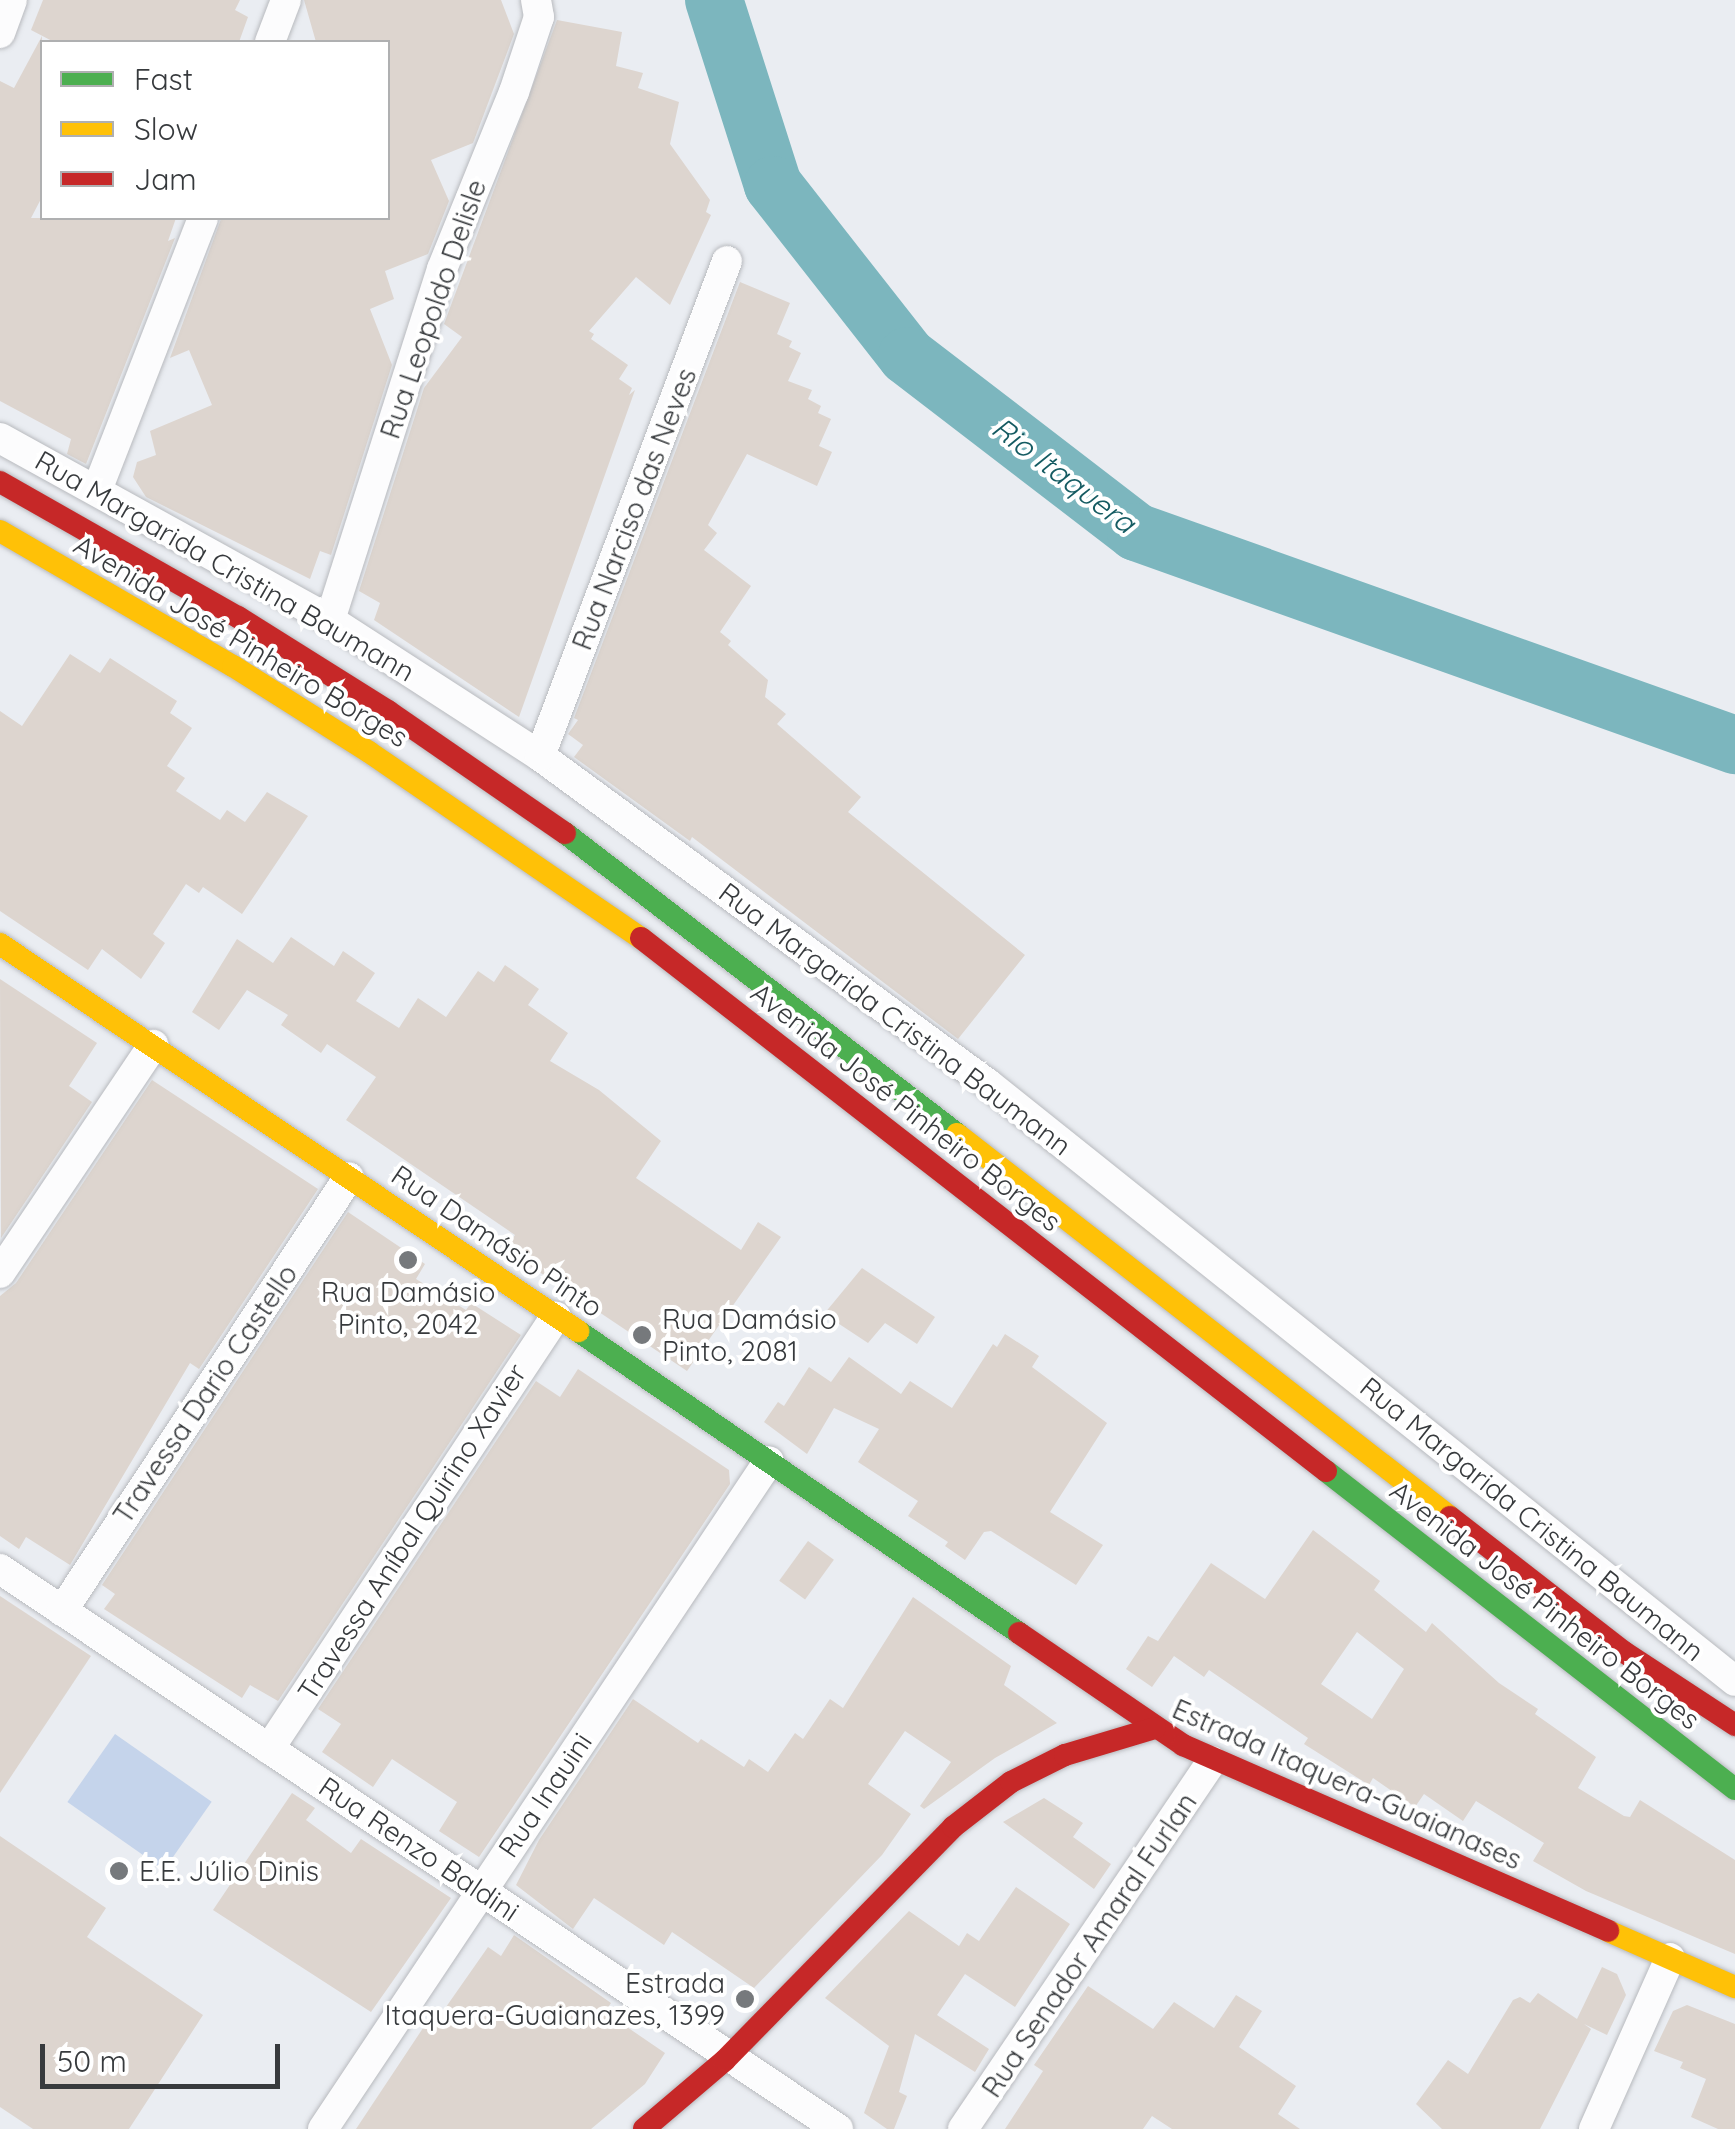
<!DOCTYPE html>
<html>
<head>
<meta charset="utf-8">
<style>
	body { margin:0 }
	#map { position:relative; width:1735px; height:2129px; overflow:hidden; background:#eaedf2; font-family:Quicksand,sans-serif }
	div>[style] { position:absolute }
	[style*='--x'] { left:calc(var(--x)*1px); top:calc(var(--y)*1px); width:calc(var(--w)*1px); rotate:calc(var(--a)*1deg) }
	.green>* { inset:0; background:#c5d4eb; transform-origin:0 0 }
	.river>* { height:58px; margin:-29px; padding:0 29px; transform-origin:29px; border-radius:29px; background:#7cb6be }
	.building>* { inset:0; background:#ddd5cf; transform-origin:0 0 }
	.roads { filter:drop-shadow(0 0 2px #b8babe) drop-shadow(0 0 2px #b8babe) }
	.street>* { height:30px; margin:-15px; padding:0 15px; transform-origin:15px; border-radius:15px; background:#fcfcfd }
	.fast>* { height:22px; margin:-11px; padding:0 11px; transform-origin:11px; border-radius:11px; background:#4caf50 }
	.slow>* { height:22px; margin:-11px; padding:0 11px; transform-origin:11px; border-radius:11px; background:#ffc107 }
	.jam>* { height:22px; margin:-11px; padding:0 11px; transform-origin:11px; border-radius:11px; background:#c62828 }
	.dots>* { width:28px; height:28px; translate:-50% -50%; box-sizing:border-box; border:5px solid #fff; border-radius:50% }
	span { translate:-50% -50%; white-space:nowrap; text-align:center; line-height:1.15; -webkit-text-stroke:8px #fff; paint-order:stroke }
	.street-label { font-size:28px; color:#373a3d }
	.poi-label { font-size:28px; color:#373a3d }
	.left { translate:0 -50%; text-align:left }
	.right { translate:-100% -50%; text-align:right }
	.water-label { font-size:30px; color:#155b62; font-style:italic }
	.legend { position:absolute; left:40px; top:40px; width:350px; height:180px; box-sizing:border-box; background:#fff; border:2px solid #afb0b1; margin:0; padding:12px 18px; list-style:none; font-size:30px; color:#373a3d }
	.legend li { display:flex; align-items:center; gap:20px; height:50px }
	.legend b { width:50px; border:2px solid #afb0b1 }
	.scale { position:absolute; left:40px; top:2044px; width:240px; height:45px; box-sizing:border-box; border:5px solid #373a3d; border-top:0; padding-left:12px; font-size:30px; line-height:35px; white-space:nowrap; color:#373a3d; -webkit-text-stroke:8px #fff; paint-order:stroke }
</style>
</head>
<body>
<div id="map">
	<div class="green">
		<i style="left:115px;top:1734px;width:118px;height:83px;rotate:35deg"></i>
	</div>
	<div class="river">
		<i style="--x:714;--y:0;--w:194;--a:72.3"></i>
		<i style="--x:773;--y:185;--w:217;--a:51.9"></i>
		<i style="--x:907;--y:356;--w:289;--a:37.5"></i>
		<i style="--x:1136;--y:532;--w:636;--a:19.58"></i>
	</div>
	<div class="building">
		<i style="clip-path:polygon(43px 0,240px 0,235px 10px,248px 17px,239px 42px,54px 42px,31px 30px)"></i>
		<i style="clip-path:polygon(304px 0,501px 0,514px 34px,473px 143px,431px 160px,449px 201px,428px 254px,385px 271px,394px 299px,370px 309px,392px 365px,331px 555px,320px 551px,310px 579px,146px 497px,133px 477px,137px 462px,156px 455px,150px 431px,212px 405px,189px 350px,170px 358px,221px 219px,388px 218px,388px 42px,316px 42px)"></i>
		<i style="clip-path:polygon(557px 20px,622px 32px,616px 66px,643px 73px,638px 88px,679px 102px,670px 144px,710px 200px,706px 212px,711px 215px,670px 305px,636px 277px,589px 331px,594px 334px,591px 339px,628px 365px,619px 379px,632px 388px,629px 395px,635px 390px,519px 717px,374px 620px,380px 603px,359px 591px,424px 388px,462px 337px,444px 324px)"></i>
		<i style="clip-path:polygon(42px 36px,42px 197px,31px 218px,176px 218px,168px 241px,175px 238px,86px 464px,67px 454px,71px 439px,0 401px,0 81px,14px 88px)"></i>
		<i style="clip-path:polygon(740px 282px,790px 303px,777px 334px,792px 341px,789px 347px,801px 353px,788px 381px,812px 390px,808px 399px,821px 406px,818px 413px,831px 419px,819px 446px,832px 452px,817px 486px,747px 454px,708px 525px,717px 533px,704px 550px,751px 586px,720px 632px,731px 641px,728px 645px,768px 680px,765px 697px,786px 714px,777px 724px,861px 797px,848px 812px,1025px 955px,958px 1039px,692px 837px,690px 841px,574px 757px,583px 745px,568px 734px,578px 720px,574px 718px)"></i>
		<i style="clip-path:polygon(70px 654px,100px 673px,110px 658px,177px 701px,170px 713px,192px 728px,167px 766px,185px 778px,176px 791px,220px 820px,227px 810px,245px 822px,267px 792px,308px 816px,242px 914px,203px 887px,199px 893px,186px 884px,153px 934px,165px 943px,141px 979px,102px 949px,88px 970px,0 911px,0 711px,22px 726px)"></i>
		<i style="clip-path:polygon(291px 937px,334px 966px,343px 951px,375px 973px,356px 1001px,399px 1028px,418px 998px,446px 1017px,478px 971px,494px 982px,505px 965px,539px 989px,528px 1005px,568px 1033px,550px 1061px,599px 1090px,661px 1141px,636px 1178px,741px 1250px,758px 1222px,781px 1237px,687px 1371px,505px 1249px,515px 1235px,346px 1120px,376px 1077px,327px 1044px,321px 1053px,281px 1025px,288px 1015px,247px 990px,219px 1030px,192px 1012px,237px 939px,273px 963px)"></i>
		<i style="clip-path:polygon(0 979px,97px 1043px,69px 1086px,92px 1102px,1px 1238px)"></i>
		<i style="clip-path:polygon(152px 1080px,318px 1189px,199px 1369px,190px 1363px,70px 1565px,26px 1537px,19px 1549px,0 1536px,0 1296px,16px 1283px)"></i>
		<i style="clip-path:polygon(348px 1212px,425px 1264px,416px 1279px,466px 1310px,471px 1303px,521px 1335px,278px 1701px,250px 1685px,242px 1698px,104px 1609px,115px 1594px,102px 1585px)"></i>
		<i style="clip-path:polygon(862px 1268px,935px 1317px,917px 1344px,885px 1323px,868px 1343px,824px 1314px)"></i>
		<i style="clip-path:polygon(1005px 1334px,1039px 1356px,1032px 1367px,1107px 1423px,1050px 1512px,1103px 1545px,1076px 1585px,991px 1531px,984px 1532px,965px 1560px,945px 1546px,948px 1542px,908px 1516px,918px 1501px,858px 1462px,879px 1429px,834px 1408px,807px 1454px,764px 1422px,778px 1402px,784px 1406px,809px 1367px,831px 1382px,849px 1357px,901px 1394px,910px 1381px,952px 1408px,993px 1344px,997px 1347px)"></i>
		<i style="clip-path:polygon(578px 1369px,729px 1470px,730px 1484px,479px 1857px,439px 1831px,457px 1802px,392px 1759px,373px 1787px,322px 1752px,341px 1724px,318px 1709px,536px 1381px,560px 1397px)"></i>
		<i style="clip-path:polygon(evenodd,1313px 1530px,1380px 1581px,1374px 1590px,1426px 1632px,1432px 1623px,1499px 1683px,1538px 1709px,1535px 1714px,1596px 1757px,1578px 1788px,1624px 1816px,1630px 1817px,1640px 1800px,1735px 1860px,1735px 1954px,1586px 1891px,1533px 1861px,1544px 1843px,1476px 1801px,1463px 1821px,1424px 1794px,1415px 1807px,1373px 1778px,1369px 1785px,1304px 1744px,1308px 1738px,1209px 1670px,1204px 1677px,1174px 1656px,1152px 1687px,1126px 1669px,1148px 1636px,1158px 1641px,1211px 1563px,1265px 1599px,1313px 1530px,1357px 1632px,1404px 1669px,1372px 1719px,1321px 1684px,1357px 1632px)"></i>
		<i style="left:808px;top:1541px;width:32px;height:49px;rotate:36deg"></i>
		<i style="clip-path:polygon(0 1596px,91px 1656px,0 1793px)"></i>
		<i style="clip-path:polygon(913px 1597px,1011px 1666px,1004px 1685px,1057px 1723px,995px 1758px,924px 1809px,920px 1806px,951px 1762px,905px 1731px,868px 1784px,911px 1814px,882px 1855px,754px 1988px,672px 1932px,664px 1945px,594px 1898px,573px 1929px,516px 1885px,539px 1840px,633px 1699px,698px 1743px,701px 1739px,744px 1767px,749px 1759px,768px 1772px,795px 1733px,803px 1739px,830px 1699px,843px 1708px)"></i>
		<i style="clip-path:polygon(292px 1793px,315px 1808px,306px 1820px,351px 1853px,361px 1839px,451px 1898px,371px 2012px,213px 1910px)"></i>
		<i style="clip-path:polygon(1044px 1798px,1083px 1823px,1073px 1837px,1111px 1864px,1094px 1889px,1003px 1822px)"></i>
		<i style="clip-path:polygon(0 1836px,106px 1908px,87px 1937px,203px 2015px,129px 2129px,33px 2129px,0 2107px)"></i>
		<i style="clip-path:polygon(1016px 1887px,1070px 1924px,1015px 2007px,965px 1974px,937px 2015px,989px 2049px,975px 2072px,915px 2034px,899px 2092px,907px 2096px,894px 2129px,887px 2129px,864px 2113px,889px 2046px,825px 1998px,909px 1911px,959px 1946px,967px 1933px,979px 1941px)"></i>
		<i style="clip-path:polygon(514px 1935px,611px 2003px,605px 2012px,665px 2053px,645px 2084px,591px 2129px,356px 2129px,433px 2013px,439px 2017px,488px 1947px,501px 1956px)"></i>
		<i style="clip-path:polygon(1602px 1967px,1617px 1974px,1626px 1995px,1607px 2035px,1584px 2024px,1591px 2029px,1540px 2129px,1442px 2129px,1416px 2104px,1448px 2060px,1468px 2074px,1513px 2000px,1520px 1997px,1530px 2003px,1538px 1993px,1577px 2019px)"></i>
		<i style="clip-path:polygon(1088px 1986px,1153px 2029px,1174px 2002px,1214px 2028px,1236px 1995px,1262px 2011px,1239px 2047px,1296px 2086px,1278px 2114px,1300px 2129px,1172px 2129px,1152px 2116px,1143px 2129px,1005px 2129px,1043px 2071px,1034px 2065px)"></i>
		<i style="clip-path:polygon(1687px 2005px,1735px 2024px,1735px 2129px,1718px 2129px,1691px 2117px,1706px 2079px,1680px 2068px,1683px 2062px,1654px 2051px,1673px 2011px)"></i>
	</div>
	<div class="roads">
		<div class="street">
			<i style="--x:0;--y:33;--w:35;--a:-70"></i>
			<i style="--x:270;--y:42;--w:45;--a:-69.1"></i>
			<i style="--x:0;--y:438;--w:377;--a:28.9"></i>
			<i style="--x:330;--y:620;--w:250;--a:32.9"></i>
			<i style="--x:540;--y:756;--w:555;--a:36.21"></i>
			<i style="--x:988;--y:1084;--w:956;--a:38.63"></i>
			<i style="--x:97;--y:490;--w:292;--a:-68.7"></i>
			<i style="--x:330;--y:620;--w:368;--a:-72.3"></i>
			<i style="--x:442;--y:269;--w:191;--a:-67.9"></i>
			<i style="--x:514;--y:92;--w:79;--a:-71.6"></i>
			<i style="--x:539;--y:17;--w:17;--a:-100"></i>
			<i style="--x:540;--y:756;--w:529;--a:-69.3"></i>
			<i style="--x:0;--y:1273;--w:275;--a:-56.1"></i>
			<i style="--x:0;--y:1569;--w:1008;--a:33.75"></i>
			<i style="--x:62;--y:1611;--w:520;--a:-56.52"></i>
			<i style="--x:269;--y:1749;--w:519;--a:-56.46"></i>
			<i style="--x:323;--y:2129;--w:803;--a:-56.27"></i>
			<i style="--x:963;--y:2129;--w:444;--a:-55.9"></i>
			<i style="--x:1594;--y:2129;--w:187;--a:-66"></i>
		</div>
		<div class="fast">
			<i style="--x:565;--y:833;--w:494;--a:37.5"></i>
			<i style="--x:578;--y:1331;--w:534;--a:34.4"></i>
			<i style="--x:1326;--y:1471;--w:518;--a:37.87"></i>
		</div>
		<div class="slow">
			<i style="--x:0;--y:531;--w:269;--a:30.1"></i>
			<i style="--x:233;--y:666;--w:161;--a:32.3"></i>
			<i style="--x:369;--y:752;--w:330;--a:34.4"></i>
			<i style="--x:0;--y:944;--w:696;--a:33.8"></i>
			<i style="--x:957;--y:1134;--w:624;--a:37.84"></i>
			<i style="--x:1608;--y:1931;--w:139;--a:23.8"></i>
		</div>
		<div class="jam">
			<i style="--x:0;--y:482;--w:274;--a:29.6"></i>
			<i style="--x:238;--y:617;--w:177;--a:32.1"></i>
			<i style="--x:388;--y:711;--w:215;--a:34.6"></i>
			<i style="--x:641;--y:938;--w:868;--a:37.89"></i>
			<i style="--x:1450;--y:1517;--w:220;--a:37.8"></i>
			<i style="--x:1624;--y:1652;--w:133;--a:33.3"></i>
			<i style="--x:1019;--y:1633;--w:199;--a:34.3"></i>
			<i style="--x:1183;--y:1745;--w:464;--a:23.6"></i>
			<i style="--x:644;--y:2129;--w:106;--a:-40.4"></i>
			<i style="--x:725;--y:2060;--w:326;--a:-45.6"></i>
			<i style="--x:953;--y:1827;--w:73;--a:-37.8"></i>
			<i style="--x:1011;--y:1782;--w:60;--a:-26.6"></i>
			<i style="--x:1065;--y:1755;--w:94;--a:-16.7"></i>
		</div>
	</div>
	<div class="dots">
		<i style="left:408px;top:1260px;background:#76797c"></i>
		<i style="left:642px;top:1335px;background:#76797c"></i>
		<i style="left:119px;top:1871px;background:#76797c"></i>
		<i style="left:745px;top:1999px;background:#76797c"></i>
	</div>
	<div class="street-label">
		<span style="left:433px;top:309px;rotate:-71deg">Rua Leopoldo Delisle</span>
		<span style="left:634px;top:509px;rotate:-69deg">Rua Narciso das Neves</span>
		<span style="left:225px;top:566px;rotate:30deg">Rua Margarida Cristina Baumann</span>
		<span style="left:241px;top:641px;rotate:31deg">Avenida José Pinheiro Borges</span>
		<span style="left:895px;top:1019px;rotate:37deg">Rua Margarida Cristina Baumann</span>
		<span style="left:906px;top:1107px;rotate:38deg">Avenida José Pinheiro Borges</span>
		<span style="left:497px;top:1241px;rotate:34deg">Rua Damásio Pinto</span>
		<span style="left:205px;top:1394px;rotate:-56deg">Travessa Dario Castello</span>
		<span style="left:1532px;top:1519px;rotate:39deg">Rua Margarida Cristina Baumann</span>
		<span style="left:412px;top:1532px;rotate:-57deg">Travessa Aníbal Quirino Xavier</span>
		<span style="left:1545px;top:1605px;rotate:38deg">Avenida José Pinheiro Borges</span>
		<span style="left:1347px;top:1784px;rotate:24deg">Estrada Itaquera-Guaianases</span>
		<span style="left:545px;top:1795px;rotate:-56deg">Rua Inauini</span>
		<span style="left:419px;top:1849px;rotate:34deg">Rua Renzo Baldini</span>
		<span style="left:1089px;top:1945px;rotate:-56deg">Rua Senador Amaral Furlan</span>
	</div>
	<div class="poi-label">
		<span style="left:408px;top:1308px">Rua Damásio<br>Pinto, 2042</span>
		<span class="left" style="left:662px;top:1335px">Rua Damásio<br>Pinto, 2081</span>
		<span class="left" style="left:139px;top:1871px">E.E. Júlio Dinis</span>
		<span class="right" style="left:725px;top:1999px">Estrada<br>Itaquera-Guaianazes, 1399</span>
	</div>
	<div class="water-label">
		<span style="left:1064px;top:475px;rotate:37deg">Rio Itaquera</span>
	</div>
	<ul class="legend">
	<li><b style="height:12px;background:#4caf50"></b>Fast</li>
	<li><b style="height:12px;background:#ffc107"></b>Slow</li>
	<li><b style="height:12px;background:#c62828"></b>Jam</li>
	</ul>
	<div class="scale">50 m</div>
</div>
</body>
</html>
